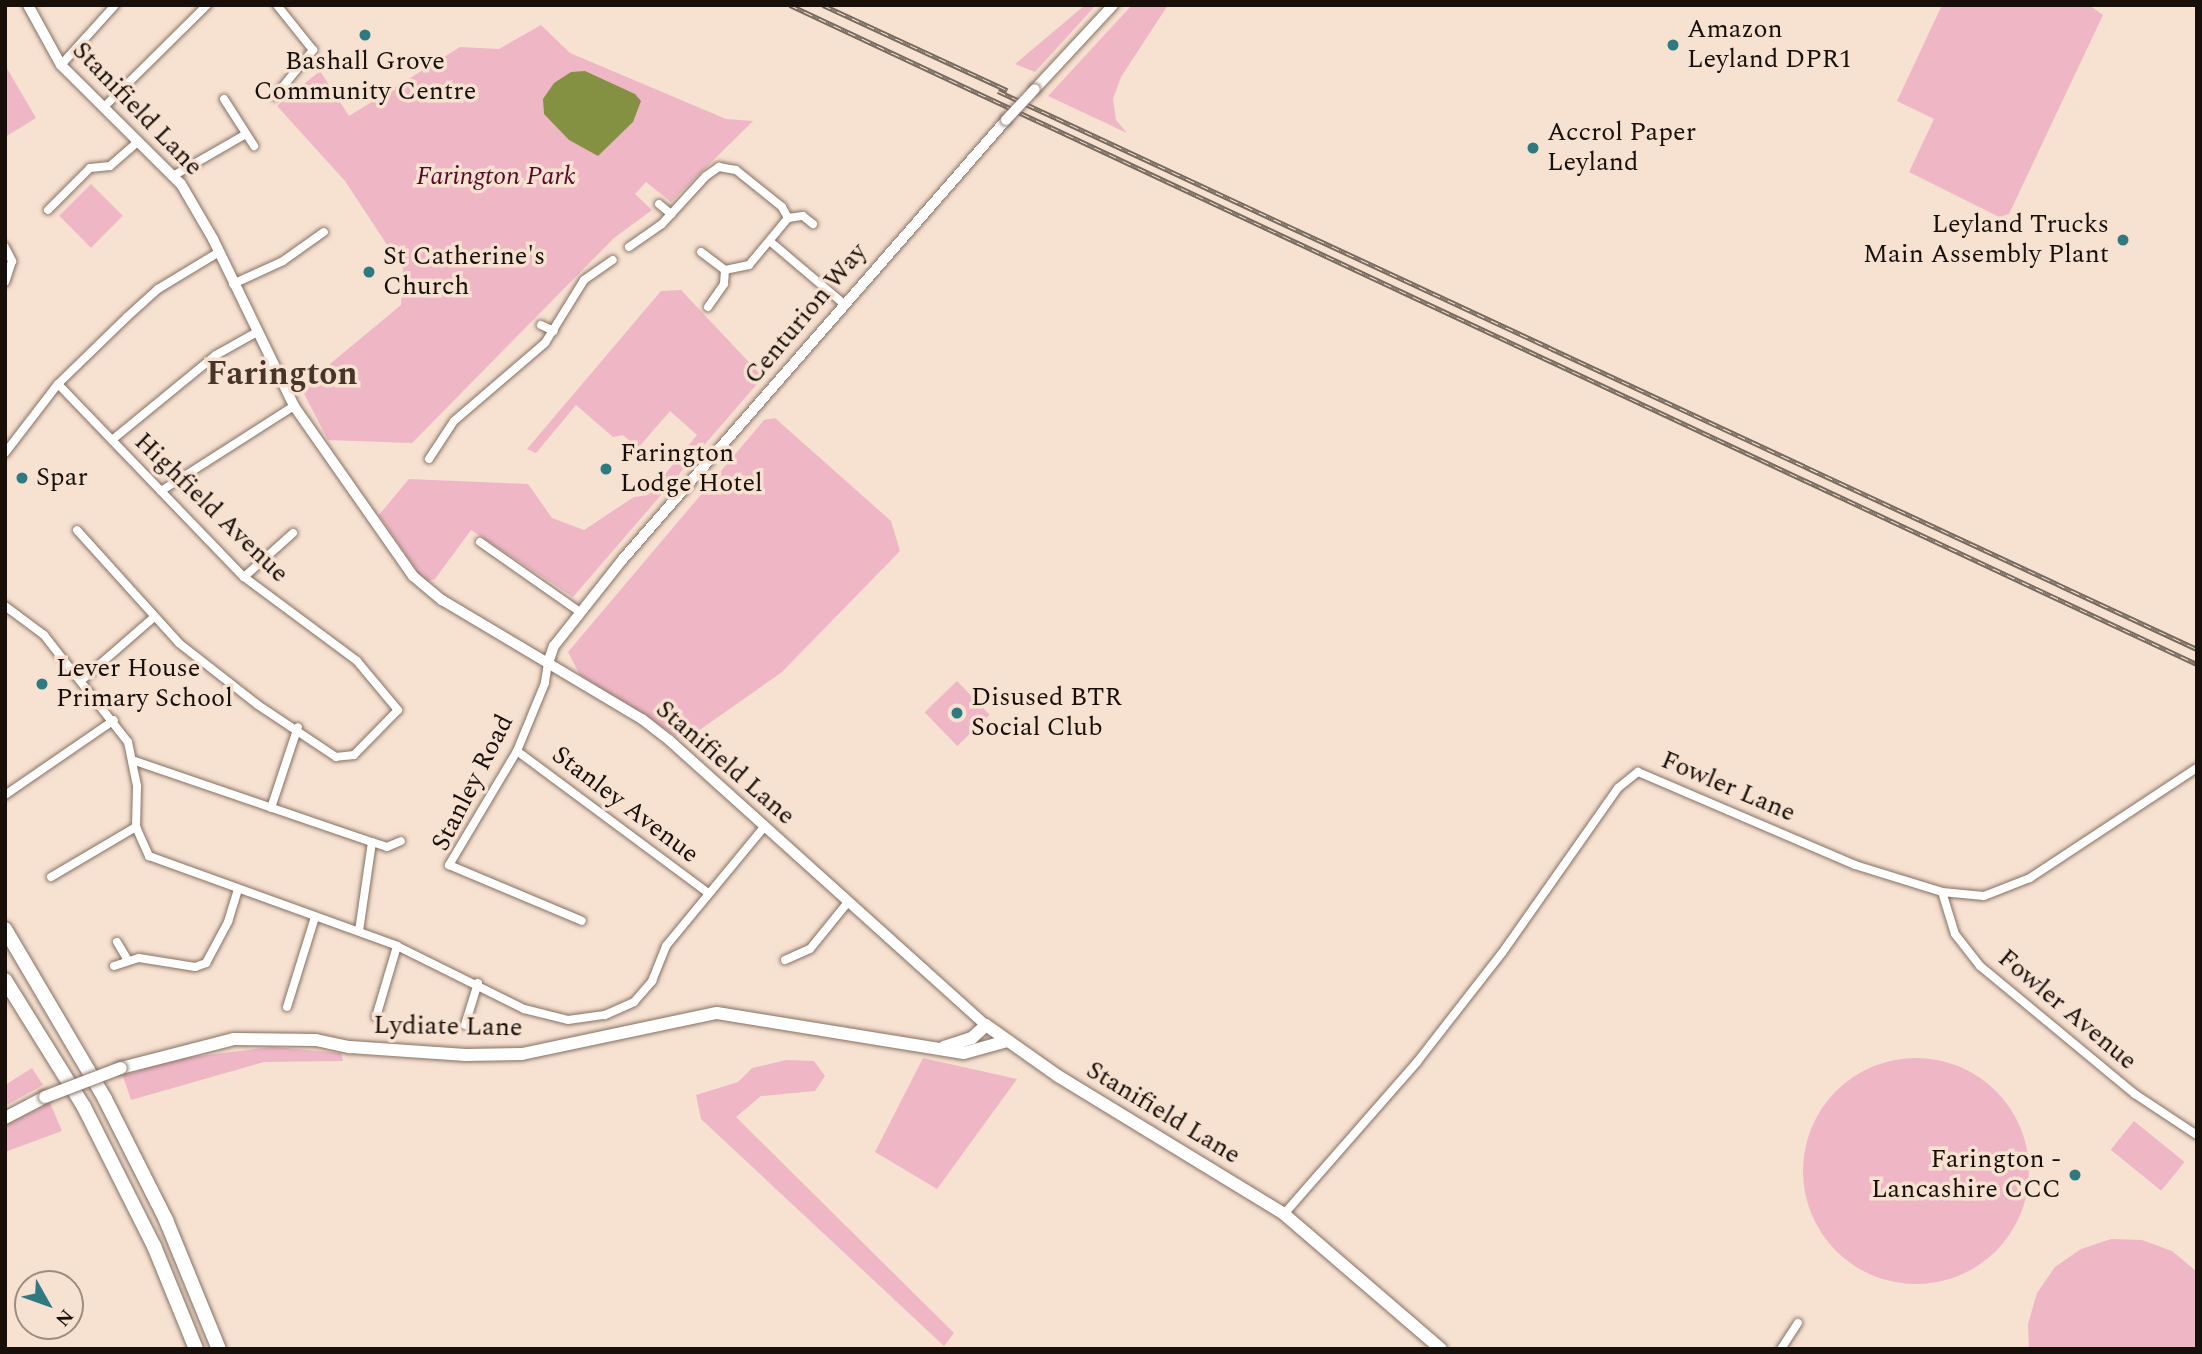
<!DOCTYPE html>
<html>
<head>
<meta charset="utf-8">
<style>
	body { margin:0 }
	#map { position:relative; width:2202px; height:1354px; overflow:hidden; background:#f7e1d1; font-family:Spectral,serif }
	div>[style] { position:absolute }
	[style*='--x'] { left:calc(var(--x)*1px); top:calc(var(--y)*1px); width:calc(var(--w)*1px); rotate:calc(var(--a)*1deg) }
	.green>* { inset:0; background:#efb7c6; transform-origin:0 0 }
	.round { border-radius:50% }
	.water>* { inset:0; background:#859142 }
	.roads { filter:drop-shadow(0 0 2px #857163) drop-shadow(0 0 2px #857163) }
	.street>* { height:8px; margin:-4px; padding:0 4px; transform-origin:4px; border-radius:4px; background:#fff }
	.secondary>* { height:10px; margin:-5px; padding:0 5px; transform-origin:5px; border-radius:5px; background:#fff }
	.primary>* { height:12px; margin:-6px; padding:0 6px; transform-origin:6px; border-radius:6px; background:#fff }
	.highway>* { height:14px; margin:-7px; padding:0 7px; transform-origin:7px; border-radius:7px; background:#fff }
	.rail>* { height:5px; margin-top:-2.5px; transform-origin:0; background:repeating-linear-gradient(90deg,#f7e1d1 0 8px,#776a5f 0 16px); box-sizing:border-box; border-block:2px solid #776a5f }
	.bridges { filter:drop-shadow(0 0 2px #857163) drop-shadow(0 0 2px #857163) }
	.secondary-bridge>* { height:10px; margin:-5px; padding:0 5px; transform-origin:5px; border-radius:5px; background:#fff }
	.primary-bridge>* { height:12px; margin:-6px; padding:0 6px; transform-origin:6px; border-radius:6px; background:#fff }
	.dots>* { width:19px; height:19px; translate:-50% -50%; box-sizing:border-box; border:4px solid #f7e1d1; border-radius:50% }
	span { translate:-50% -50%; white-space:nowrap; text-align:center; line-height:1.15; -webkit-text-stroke:7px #f7e1d1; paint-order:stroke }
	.poi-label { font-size:26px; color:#17100a }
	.left { translate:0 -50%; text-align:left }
	.right { translate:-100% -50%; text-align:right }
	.street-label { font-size:26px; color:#17100a }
	.park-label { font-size:26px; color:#550a2b; font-style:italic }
	.district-label { font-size:33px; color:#463528; font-weight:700 }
	.frame { position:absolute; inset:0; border:7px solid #17100a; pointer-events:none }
	.north { position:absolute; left:14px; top:1270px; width:70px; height:70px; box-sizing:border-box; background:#f7e1d1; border:2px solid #9d8d81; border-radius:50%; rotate:130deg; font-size:19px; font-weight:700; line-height:28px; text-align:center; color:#17100a }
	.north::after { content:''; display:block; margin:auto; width:24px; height:32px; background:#307980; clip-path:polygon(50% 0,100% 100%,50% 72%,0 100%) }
</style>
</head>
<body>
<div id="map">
	<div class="green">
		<i style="clip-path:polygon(1085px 5px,1096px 5px,1035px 72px,1015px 64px)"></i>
		<i style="clip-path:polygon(1132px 5px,1168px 5px,1121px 77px,1113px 99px,1116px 120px,1127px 133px,1048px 96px)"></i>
		<i style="clip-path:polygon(1942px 5px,2089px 5px,2103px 15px,2009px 214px,1999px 217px,1909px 172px,1934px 119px,1897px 101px)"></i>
		<i style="clip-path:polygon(541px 25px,570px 53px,726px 119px,753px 121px,671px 202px,646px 182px,635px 194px,652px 210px,614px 238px,412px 443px,328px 440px,301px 388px,401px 305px,403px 269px,345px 181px,277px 106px,320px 71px,349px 116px,460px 47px,499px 49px)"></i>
		<i style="clip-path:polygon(5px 65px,36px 118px,5px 137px)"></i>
		<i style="left:91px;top:184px;width:45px;height:45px;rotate:45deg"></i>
		<i style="clip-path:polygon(681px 290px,763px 377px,573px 597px,471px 530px,435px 579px,425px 583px,379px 515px,409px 479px,528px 484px,552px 518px,584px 530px,634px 497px,648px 495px,697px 435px,670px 411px,638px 448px,623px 435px,613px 437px,576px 405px,536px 453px,527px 449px,661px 291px)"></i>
		<i style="clip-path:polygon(775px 418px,891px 521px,900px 551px,782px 672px,684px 741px,580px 675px,568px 652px,764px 420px)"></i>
		<i style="left:957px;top:681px;width:47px;height:45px;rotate:46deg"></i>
		<i style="clip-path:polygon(273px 1047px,341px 1053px,343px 1061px,264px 1062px,131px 1100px,123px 1076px,174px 1059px)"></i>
		<i style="clip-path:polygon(923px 1058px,1017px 1079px,937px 1189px,875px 1152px)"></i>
		<i class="round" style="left:1803px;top:1058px;width:226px;height:226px"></i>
		<i style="clip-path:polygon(786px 1060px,814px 1061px,825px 1076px,815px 1091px,761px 1096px,736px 1117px,954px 1333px,944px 1346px,701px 1119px,696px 1095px,738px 1082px,752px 1068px)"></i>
		<i style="clip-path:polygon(32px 1068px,43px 1085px,5px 1106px,5px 1085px)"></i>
		<i style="clip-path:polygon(50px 1103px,62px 1131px,5px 1152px,5px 1125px)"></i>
		<i style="left:2134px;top:1121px;width:65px;height:37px;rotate:39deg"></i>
		<i style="clip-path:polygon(2111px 1239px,2142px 1240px,2172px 1251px,2196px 1271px,2197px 1349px,2029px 1349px,2028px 1324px,2037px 1293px,2055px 1267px,2081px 1249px)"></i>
	</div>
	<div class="water">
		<i style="clip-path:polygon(585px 71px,635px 94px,641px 101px,633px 122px,598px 156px,569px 140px,544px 114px,543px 99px,554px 83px,571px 72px)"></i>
	</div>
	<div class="roads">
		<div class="street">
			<i style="--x:61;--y:65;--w:81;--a:-48"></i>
			<i style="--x:275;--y:96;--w:60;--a:-50.4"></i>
			<i style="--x:313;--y:50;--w:58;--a:-128.7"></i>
			<i style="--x:224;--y:99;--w:56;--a:57.4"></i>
			<i style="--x:105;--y:106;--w:144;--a:-44.7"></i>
			<i style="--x:173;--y:176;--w:84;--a:-29.9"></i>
			<i style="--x:659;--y:204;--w:16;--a:40"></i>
			<i style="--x:48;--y:210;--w:59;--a:-45"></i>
			<i style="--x:90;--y:168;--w:20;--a:-6"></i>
			<i style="--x:110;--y:166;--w:38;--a:-41"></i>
			<i style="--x:788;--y:218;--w:15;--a:-8"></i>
			<i style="--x:803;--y:216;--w:13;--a:39"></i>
			<i style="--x:772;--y:243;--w:94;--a:40.3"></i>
			<i style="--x:5;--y:247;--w:16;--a:63"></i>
			<i style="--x:12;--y:261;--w:22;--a:108"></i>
			<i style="--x:629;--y:247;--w:40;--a:-34.9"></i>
			<i style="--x:662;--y:224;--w:65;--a:-47.5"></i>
			<i style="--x:706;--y:176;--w:16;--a:-35"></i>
			<i style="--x:719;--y:167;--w:17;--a:10"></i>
			<i style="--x:736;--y:170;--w:59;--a:38.8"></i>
			<i style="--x:782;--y:207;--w:13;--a:61"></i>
			<i style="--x:788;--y:218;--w:61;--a:129.7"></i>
			<i style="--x:749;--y:265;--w:25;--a:168"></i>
			<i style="--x:725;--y:270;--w:30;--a:-143"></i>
			<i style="--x:233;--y:284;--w:55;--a:-24.7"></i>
			<i style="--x:283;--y:261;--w:50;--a:-35.3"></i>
			<i style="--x:708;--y:307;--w:28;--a:-55"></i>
			<i style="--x:724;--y:284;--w:14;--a:-86"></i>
			<i style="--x:541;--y:325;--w:14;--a:25"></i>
			<i style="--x:58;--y:384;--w:268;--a:46.1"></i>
			<i style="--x:244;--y:577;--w:141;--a:36.6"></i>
			<i style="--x:357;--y:661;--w:64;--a:50.1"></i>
			<i style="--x:398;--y:710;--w:63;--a:134.4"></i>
			<i style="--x:354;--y:755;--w:18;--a:174"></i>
			<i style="--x:336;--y:757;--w:94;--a:-146.3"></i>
			<i style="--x:258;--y:705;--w:100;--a:-141.9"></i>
			<i style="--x:179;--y:643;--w:152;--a:-132.1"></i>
			<i style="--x:112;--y:440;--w:134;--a:-39.3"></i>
			<i style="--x:216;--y:355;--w:45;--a:-29.4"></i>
			<i style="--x:5;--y:453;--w:87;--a:-52.5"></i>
			<i style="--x:58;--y:384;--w:96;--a:-44.2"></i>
			<i style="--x:127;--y:317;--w:42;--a:-42.1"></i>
			<i style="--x:158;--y:289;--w:71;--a:-31.2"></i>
			<i style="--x:429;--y:459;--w:45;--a:-56.7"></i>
			<i style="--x:454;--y:421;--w:120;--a:-40.6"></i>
			<i style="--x:545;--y:343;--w:74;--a:-58.2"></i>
			<i style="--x:584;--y:280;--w:35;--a:-35"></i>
			<i style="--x:161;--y:491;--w:158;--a:-32.6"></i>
			<i style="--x:480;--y:542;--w:122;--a:35"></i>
			<i style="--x:244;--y:577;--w:66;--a:-41.9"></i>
			<i style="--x:5;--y:606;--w:49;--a:36.6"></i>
			<i style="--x:44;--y:635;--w:136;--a:51.9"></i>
			<i style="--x:128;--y:742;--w:45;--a:78.4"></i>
			<i style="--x:137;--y:786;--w:41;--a:91.4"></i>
			<i style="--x:136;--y:827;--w:32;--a:66"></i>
			<i style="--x:149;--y:856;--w:264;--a:19.9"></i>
			<i style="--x:397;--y:946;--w:142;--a:26.4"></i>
			<i style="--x:524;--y:1009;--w:45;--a:14"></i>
			<i style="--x:568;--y:1020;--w:37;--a:-8"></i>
			<i style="--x:605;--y:1015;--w:32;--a:-24"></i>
			<i style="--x:634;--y:1002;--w:28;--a:-49"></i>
			<i style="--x:652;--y:981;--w:38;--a:-68"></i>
			<i style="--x:666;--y:946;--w:156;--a:-50.5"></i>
			<i style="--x:548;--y:663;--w:20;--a:99"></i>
			<i style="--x:545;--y:683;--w:74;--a:112.4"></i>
			<i style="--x:517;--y:751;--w:133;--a:120.8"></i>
			<i style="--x:449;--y:865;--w:144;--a:22.8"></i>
			<i style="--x:83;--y:679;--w:94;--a:-41.1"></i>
			<i style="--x:517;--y:751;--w:238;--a:36.6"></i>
			<i style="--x:135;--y:761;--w:250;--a:18.9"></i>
			<i style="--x:372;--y:842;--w:90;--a:98.3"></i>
			<i style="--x:5;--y:795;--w:132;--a:-34.5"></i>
			<i style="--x:271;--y:808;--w:85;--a:-71.6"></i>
			<i style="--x:372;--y:842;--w:16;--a:18"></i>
			<i style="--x:387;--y:847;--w:15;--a:-23"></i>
			<i style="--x:51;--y:877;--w:99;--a:-30.5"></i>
			<i style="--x:1942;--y:892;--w:44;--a:72.8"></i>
			<i style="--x:1955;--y:934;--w:41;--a:52"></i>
			<i style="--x:1980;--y:966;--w:201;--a:39.6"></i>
			<i style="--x:2135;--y:1094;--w:74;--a:33.5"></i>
			<i style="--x:117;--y:942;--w:21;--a:59"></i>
			<i style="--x:785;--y:960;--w:27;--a:-24"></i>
			<i style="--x:810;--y:949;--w:60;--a:-51"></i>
			<i style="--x:114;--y:966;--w:26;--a:-18"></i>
			<i style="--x:139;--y:958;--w:57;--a:9.1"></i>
			<i style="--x:195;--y:967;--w:12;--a:-20"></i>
			<i style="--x:206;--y:963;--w:47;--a:-61.8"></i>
			<i style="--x:228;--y:922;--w:34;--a:-73"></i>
			<i style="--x:287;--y:1007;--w:94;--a:-72.7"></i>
			<i style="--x:376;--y:1017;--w:74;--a:-73.5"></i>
			<i style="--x:465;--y:1025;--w:44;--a:-72.8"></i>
			<i style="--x:1284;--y:1214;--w:202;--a:-48.8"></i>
			<i style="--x:1417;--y:1062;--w:138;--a:-52.1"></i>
			<i style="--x:1502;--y:953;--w:202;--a:-54.9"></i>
			<i style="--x:1618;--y:788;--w:26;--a:-39"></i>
			<i style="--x:1638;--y:772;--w:236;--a:23.2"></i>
			<i style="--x:1855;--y:865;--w:91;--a:17.2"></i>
			<i style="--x:1942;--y:892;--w:42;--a:5.4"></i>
			<i style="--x:1984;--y:896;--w:49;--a:-21.4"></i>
			<i style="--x:2030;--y:878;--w:200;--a:-33.4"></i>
			<i style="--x:1781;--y:1349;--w:31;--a:-57"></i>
		</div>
		<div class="secondary">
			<i style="--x:28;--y:5;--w:68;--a:61.2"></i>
			<i style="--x:61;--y:65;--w:169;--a:44.8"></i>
			<i style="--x:181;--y:184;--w:64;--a:59.8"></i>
			<i style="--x:213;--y:239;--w:186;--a:64.1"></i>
			<i style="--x:294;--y:406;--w:208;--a:55"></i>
			<i style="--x:413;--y:576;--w:38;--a:40"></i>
			<i style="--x:442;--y:600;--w:233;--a:30.8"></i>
			<i style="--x:642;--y:719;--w:34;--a:38"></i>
			<i style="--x:669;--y:740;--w:426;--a:42"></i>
			<i style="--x:1035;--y:89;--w:115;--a:-47.1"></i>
			<i style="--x:548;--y:663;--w:18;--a:-71"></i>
			<i style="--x:554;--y:646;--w:111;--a:-51.6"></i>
			<i style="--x:623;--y:559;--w:583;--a:-48.9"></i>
		</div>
		<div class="primary">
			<i style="--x:944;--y:1047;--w:29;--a:-18"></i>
			<i style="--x:972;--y:1038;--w:19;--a:-43"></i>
			<i style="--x:986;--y:1025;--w:88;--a:35.3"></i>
			<i style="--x:1058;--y:1076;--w:265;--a:31.4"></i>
			<i style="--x:1284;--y:1214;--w:207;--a:40.7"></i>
			<i style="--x:121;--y:1068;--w:117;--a:-14.4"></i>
			<i style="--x:234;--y:1039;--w:82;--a:0.7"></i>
			<i style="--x:316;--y:1040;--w:35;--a:12"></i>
			<i style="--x:350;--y:1047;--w:116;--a:3.9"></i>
			<i style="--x:466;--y:1055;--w:56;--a:-1"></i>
			<i style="--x:522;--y:1054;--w:199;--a:-11.9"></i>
			<i style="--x:717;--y:1013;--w:250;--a:9.2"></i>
			<i style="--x:964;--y:1053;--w:45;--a:-15.6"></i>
			<i style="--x:5;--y:1118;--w:45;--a:-27.7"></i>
		</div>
		<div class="highway">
			<i style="--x:5;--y:929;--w:197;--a:59.5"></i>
			<i style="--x:105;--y:1099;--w:136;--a:63.2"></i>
			<i style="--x:166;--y:1220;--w:139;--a:67.7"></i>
			<i style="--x:5;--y:980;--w:150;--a:58.1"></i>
			<i style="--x:84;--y:1107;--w:156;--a:63.3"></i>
			<i style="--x:154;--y:1246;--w:111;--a:67.8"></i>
		</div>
	</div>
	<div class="rail">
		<i style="--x:790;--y:5;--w:1554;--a:25.1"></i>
		<i style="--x:823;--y:5;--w:203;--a:24.8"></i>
		<i style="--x:998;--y:91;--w:1322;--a:24.96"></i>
	</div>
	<div class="bridges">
		<div class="secondary-bridge">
			<i style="--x:1006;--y:120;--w:42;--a:-46.9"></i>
		</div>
		<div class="primary-bridge">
			<i style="--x:45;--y:1097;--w:81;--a:-20.9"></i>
		</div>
	</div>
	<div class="dots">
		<i style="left:365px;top:35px;background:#307980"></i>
		<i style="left:1673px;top:45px;background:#307980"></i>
		<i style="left:1533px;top:148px;background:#307980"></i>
		<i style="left:2123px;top:240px;background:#307980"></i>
		<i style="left:369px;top:272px;background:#307980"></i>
		<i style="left:606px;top:469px;background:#307980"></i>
		<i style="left:22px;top:478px;background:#307980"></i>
		<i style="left:42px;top:684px;background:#307980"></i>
		<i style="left:957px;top:713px;background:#307980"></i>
		<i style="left:2075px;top:1175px;background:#307980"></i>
	</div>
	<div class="poi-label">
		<span class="left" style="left:1687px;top:45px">Amazon<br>Leyland DPR1</span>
		<span style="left:365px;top:77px">Bashall Grove<br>Community Centre</span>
		<span class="left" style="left:1547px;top:148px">Accrol Paper<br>Leyland</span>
		<span class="right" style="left:2109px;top:240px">Leyland Trucks<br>Main Assembly Plant</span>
		<span class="left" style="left:383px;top:272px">St Catherine's<br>Church</span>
		<span class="left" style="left:620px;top:469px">Farington<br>Lodge Hotel</span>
		<span class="left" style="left:36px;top:478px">Spar</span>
		<span class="left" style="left:56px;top:684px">Lever House<br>Primary School</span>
		<span class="left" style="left:971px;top:713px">Disused BTR<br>Social Club</span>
		<span class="right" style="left:2061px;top:1175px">Farington -<br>Lancashire CCC</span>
	</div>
	<div class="street-label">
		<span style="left:137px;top:109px;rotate:46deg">Stanifield Lane</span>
		<span style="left:806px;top:314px;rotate:-50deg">Centurion Way</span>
		<span style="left:211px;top:508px;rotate:44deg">Highfield Avenue</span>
		<span style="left:725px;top:763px;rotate:41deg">Stanifield Lane</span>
		<span style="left:473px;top:783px;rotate:-63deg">Stanley Road</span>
		<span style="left:1728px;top:787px;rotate:23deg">Fowler Lane</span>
		<span style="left:625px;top:805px;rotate:37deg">Stanley Avenue</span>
		<span style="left:2067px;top:1010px;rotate:40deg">Fowler Avenue</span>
		<span style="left:448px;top:1027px;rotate:1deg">Lydiate Lane</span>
		<span style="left:1163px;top:1113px;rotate:31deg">Stanifield Lane</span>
	</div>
	<div class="park-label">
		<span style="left:496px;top:177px">Farington Park</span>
	</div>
	<div class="district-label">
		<span style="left:282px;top:375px">Farington</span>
	</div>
	<div class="frame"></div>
	<div class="north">N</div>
</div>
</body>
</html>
